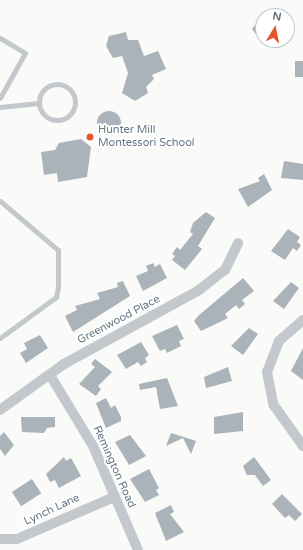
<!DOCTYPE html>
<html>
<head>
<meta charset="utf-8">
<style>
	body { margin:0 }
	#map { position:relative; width:303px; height:550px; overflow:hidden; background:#fafaf8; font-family:"Varela Round",sans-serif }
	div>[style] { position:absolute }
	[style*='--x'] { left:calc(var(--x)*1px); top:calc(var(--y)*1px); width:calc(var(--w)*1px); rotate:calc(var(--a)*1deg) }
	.building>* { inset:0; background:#aab3b9; transform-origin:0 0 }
	.round { border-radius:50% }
	.service>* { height:5px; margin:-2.5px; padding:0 2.5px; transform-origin:2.5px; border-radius:2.5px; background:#c3c8cc }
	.service>.ring { margin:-2.5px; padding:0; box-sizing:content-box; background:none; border:5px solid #c3c8cc; border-radius:50% }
	.minor>* { height:10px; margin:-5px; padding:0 5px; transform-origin:5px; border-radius:5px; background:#c3c8cc }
	.dots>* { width:11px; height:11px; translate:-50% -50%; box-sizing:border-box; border:2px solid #fff; border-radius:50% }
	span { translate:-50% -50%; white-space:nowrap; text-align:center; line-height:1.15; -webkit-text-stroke:4px #fff; paint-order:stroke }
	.poi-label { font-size:11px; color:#657683 }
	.left { translate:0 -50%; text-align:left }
	.street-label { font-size:11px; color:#657683 }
	.north { position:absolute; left:255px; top:8px; width:40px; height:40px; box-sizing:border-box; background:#fff; border:1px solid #c1c8cd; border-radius:50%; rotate:10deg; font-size:11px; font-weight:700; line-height:16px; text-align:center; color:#657683 }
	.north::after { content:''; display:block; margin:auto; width:14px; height:18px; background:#e4572e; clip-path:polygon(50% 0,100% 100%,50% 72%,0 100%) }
</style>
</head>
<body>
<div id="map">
	<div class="building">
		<i style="clip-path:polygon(263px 15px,263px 33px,258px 37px,252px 29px)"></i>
		<i style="clip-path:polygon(126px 32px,128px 40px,138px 40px,144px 56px,158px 51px,166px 69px,152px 75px,154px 79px,146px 87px,148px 93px,135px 101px,122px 93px,128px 73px,122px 56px,113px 58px,106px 46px,109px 36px)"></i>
		<i style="left:295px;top:61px;width:8px;height:16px"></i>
		<i class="round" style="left:97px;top:111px;width:24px;height:24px"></i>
		<i style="clip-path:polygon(81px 139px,91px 147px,87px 177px,58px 182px,57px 173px,44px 175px,41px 152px,55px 150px,59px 143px)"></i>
		<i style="clip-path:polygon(284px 161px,303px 164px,303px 180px,281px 178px)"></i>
		<i style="clip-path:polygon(264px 174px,272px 190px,248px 207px,238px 189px,260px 181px,258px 178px)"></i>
		<i style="clip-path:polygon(206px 212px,215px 218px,198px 246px,202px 249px,185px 270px,172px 260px,175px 256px,172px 254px,177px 247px,180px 250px,193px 234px,190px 232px,193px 223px)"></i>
		<i style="clip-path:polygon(288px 229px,300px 237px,297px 242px,301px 245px,297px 251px,293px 248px,285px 260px,271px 251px)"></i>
		<i style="clip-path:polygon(153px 263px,155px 267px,160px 264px,167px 278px,143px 291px,136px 276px,148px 271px,146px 266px)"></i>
		<i style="clip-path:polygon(243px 278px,254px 291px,242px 300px,245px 304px,239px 309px,236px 305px,225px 314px,228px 318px,201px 331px,194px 321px,198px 316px)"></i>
		<i style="clip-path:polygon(123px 281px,130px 296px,73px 332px,65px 316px,77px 310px,75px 306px,100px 299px,97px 293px,118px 287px,117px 283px)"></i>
		<i style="clip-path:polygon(291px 282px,299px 288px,284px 309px,273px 301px)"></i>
		<i style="clip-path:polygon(177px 325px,184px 339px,179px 341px,181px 346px,167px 353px,165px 349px,160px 351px,152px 336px)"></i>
		<i style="clip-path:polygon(249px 328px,258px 334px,243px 355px,231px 346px)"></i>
		<i style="clip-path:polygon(40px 335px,48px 348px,26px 363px,20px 353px,27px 349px,24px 343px)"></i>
		<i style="clip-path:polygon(141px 342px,149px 355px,145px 358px,147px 362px,141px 366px,138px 362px,126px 369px,117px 355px)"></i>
		<i style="clip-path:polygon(303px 348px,303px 380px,291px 371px)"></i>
		<i style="clip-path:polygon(95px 359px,112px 372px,98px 386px,101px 389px,96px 396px,79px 384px,95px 367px,91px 364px)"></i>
		<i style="clip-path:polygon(228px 367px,232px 381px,206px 388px,204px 377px)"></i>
		<i style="clip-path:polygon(167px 378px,178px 406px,160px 409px,156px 387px,140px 390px,139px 384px)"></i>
		<i style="clip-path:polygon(106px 398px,111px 408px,115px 405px,121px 417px,121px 421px,106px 428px,96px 403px)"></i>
		<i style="clip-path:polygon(243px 412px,243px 431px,214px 434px,214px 417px)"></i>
		<i style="clip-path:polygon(21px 417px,55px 417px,55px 427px,47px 428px,44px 433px,22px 432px)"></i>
		<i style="clip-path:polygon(4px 432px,14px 445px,5px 456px,0 449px,0 436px)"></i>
		<i style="clip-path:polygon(171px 433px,196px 441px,191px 454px,183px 438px,166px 446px)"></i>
		<i style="clip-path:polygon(130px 435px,146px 456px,129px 465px,115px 442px)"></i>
		<i style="clip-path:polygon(64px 457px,66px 461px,71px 458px,81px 476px,59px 488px,55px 480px,50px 482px,46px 474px)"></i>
		<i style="clip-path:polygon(254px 457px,271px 480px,263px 486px,255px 475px,247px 475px,243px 466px)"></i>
		<i style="clip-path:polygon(149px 469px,159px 488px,156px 490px,159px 495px,145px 502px,130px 479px)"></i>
		<i style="left:32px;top:479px;width:17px;height:24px;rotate:57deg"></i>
		<i style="clip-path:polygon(282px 494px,302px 514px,295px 521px,289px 515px,285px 518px,272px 504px)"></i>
		<i style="clip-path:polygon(171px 505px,174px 512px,170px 514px,184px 532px,166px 541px,155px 513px)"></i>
	</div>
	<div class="service">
		<i style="--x:0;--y:38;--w:29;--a:31"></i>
		<i style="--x:25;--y:53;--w:51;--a:119.1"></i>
		<i class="ring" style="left:39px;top:84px;width:31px;height:31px"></i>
		<i style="--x:0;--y:107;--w:39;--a:-6"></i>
		<i style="--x:0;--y:201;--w:76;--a:40.2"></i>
		<i style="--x:58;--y:250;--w:37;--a:90"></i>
		<i style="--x:58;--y:287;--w:10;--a:101"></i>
		<i style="--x:56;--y:297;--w:69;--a:143.8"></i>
	</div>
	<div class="minor">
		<i style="--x:303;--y:320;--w:32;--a:139"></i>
		<i style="--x:279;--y:341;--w:33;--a:111"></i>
		<i style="--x:267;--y:372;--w:33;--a:79"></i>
		<i style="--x:273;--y:404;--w:52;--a:54.5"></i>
		<i style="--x:50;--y:375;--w:83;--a:58.8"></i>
		<i style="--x:93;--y:446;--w:113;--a:66.6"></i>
		<i style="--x:0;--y:410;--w:79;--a:-35.7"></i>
		<i style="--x:64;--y:364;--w:154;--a:-28.7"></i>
		<i style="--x:199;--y:290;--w:33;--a:-38"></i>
		<i style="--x:225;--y:270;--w:30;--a:-64"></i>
		<i style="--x:0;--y:539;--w:17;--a:0"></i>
		<i style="--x:17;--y:539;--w:106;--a:-23.4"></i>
	</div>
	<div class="dots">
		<i style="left:90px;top:137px;background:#e4572e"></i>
	</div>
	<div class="poi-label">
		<span class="left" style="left:98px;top:137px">Hunter Mill<br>Montessori School</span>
	</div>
	<div class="street-label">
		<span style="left:119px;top:320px;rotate:-28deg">Greenwood Place</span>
		<span style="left:114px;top:467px;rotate:66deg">Remington Road</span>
		<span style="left:52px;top:510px;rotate:-25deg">Lynch Lane</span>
	</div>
	<div class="north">N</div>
</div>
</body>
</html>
